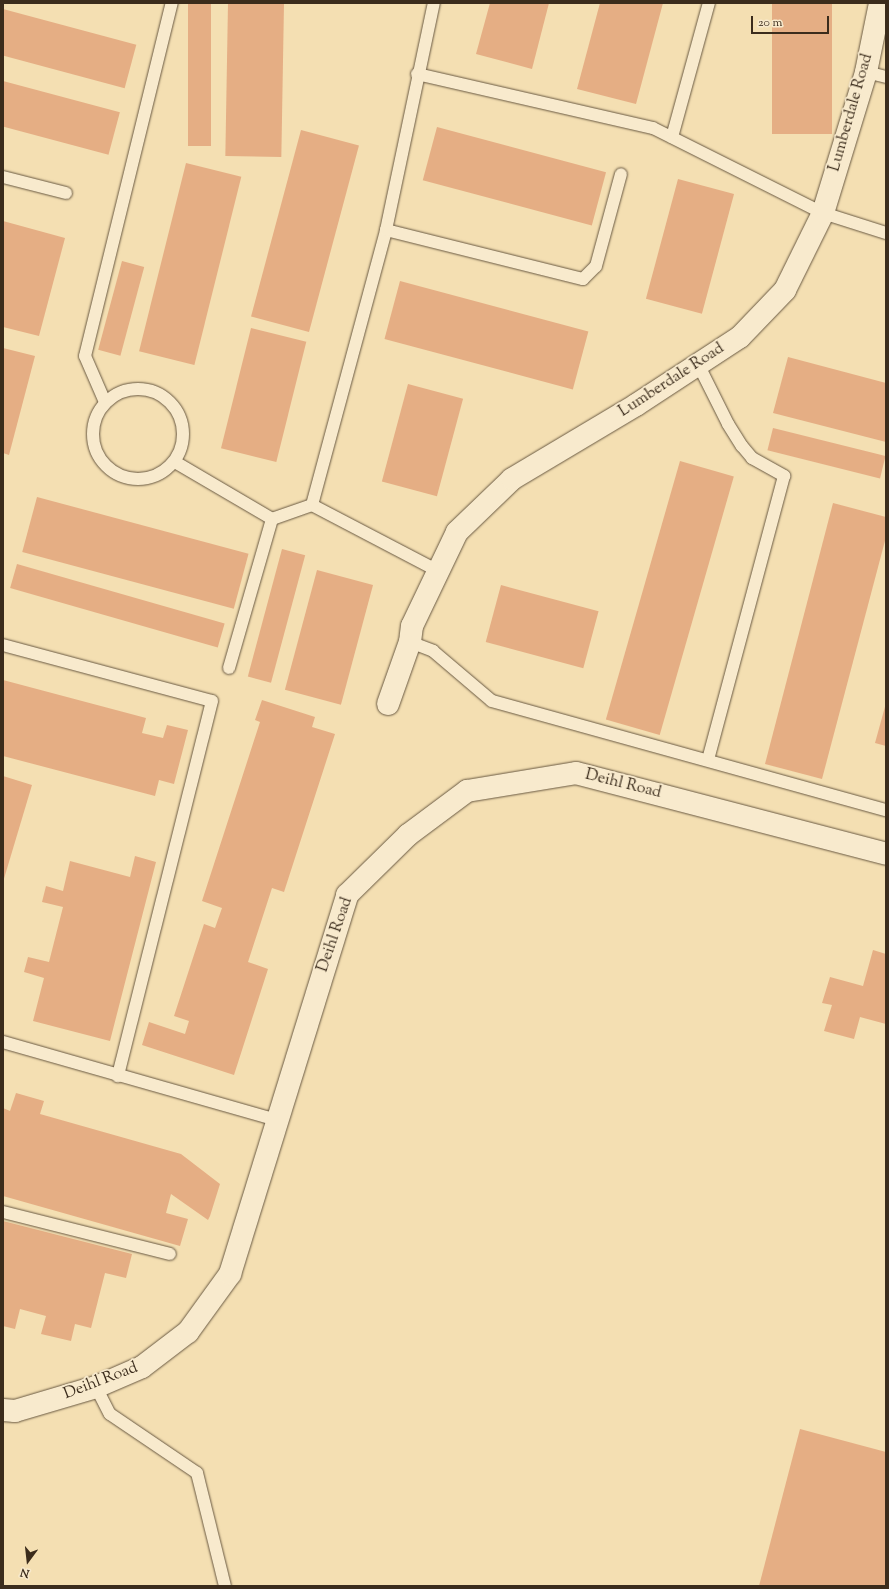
<!DOCTYPE html>
<html>
<head>
<meta charset="utf-8">
<style>
	body { margin:0 }
	#map { position:relative; width:889px; height:1589px; overflow:hidden; background:#f4dfb2; font-family:"Sorts Mill Goudy",serif }
	div>[style] { position:absolute }
	[style*='--x'] { left:calc(var(--x)*1px); top:calc(var(--y)*1px); width:calc(var(--w)*1px); rotate:calc(var(--a)*1deg) }
	.building>* { inset:0; background:#e5ae84; transform-origin:0 0 }
	.roads { filter:drop-shadow(0 0 1px #695942) drop-shadow(0 0 1px #695942) }
	.lane>* { height:12px; margin:-6px; padding:0 6px; transform-origin:6px; border-radius:6px; background:#f8eacd }
	.lane>.ring { margin:-6px; padding:0; box-sizing:content-box; background:none; border:12px solid #f8eacd; border-radius:50% }
	.street>* { height:22px; margin:-11px; padding:0 11px; transform-origin:11px; border-radius:11px; background:#f8eacd }
	span { translate:-50% -50%; white-space:nowrap; text-align:center; line-height:1.15; -webkit-text-stroke:3.5px #f8eacd; paint-order:stroke }
	.street-label { font-size:16px; color:#3b2c1c }
	.frame { position:absolute; inset:0; border:4px solid #3b2c1c; pointer-events:none }
	.north { position:absolute; left:8px; top:1541px; width:40px; height:40px; -webkit-text-stroke:3px #f8eacd; paint-order:stroke; rotate:195deg; font-size:11px; font-weight:700; line-height:16px; text-align:center; color:#3b2c1c }
	.north::after { content:''; display:block; margin:auto; width:14px; height:18px; background:#3b2c1c; clip-path:polygon(50% 0,100% 100%,50% 72%,0 100%) }
	.scale { position:absolute; left:751px; top:16px; width:78px; height:18px; box-sizing:border-box; border:2px solid #3b2c1c; border-top:0; padding-left:5px; font-size:12px; line-height:14px; white-space:nowrap; color:#3b2c1c; -webkit-text-stroke:3px #f8eacd; paint-order:stroke }
</style>
</head>
<body>
<div id="map">
	<div class="building">
		<i style="left:188px;top:3px;width:23px;height:143px"></i>
		<i style="left:228px;top:3px;width:56px;height:153px;rotate:1deg"></i>
		<i style="clip-path:polygon(490px 3px,549px 3px,532px 69px,476px 54px)"></i>
		<i style="clip-path:polygon(600px 3px,663px 3px,636px 104px,577px 89px)"></i>
		<i style="left:772px;top:3px;width:60px;height:131px"></i>
		<i style="left:3px;top:9px;width:138px;height:45px;rotate:15deg"></i>
		<i style="left:3px;top:81px;width:121px;height:44px;rotate:15deg"></i>
		<i style="left:437px;top:127px;width:175px;height:55px;rotate:15deg"></i>
		<i style="left:301px;top:130px;width:60px;height:193px;rotate:15deg"></i>
		<i style="left:186px;top:163px;width:57px;height:194px;rotate:14deg"></i>
		<i style="left:678px;top:179px;width:58px;height:124px;rotate:15deg"></i>
		<i style="clip-path:polygon(3px 221px,65px 238px,39px 336px,3px 327px)"></i>
		<i style="left:122px;top:261px;width:23px;height:92px;rotate:15deg"></i>
		<i style="left:400px;top:281px;width:195px;height:60px;rotate:15deg"></i>
		<i style="left:251px;top:328px;width:57px;height:124px;rotate:14deg"></i>
		<i style="clip-path:polygon(3px 348px,35px 356px,9px 455px,3px 453px)"></i>
		<i style="clip-path:polygon(788px 357px,886px 383px,886px 442px,773px 413px)"></i>
		<i style="left:408px;top:384px;width:57px;height:101px;rotate:15deg"></i>
		<i style="left:773px;top:428px;width:116px;height:23px;rotate:14deg"></i>
		<i style="left:680px;top:461px;width:56px;height:269px;rotate:16deg"></i>
		<i style="left:37px;top:497px;width:219px;height:57px;rotate:15deg"></i>
		<i style="clip-path:polygon(833px 503px,886px 517px,886px 537px,822px 779px,765px 764px)"></i>
		<i style="left:282px;top:549px;width:24px;height:132px;rotate:15deg"></i>
		<i style="left:17px;top:564px;width:216px;height:25px;rotate:16deg"></i>
		<i style="left:317px;top:570px;width:58px;height:124px;rotate:15deg"></i>
		<i style="left:501px;top:585px;width:101px;height:59px;rotate:15deg"></i>
		<i style="clip-path:polygon(3px 680px,146px 718px,142px 733px,163px 738px,167px 725px,188px 730px,174px 784px,159px 780px,155px 796px,3px 756px)"></i>
		<i style="clip-path:polygon(262px 700px,315px 717px,312px 727px,335px 734px,284px 892px,272px 888px,248px 962px,268px 969px,234px 1075px,142px 1045px,149px 1022px,185px 1034px,189px 1021px,174px 1016px,204px 924px,215px 928px,222px 908px,202px 901px,260px 722px,255px 720px)"></i>
		<i style="clip-path:polygon(886px 703px,886px 746px,875px 743px)"></i>
		<i style="clip-path:polygon(3px 776px,32px 785px,3px 882px)"></i>
		<i style="clip-path:polygon(135px 856px,156px 862px,110px 1041px,33px 1021px,44px 978px,24px 972px,28px 957px,49px 962px,63px 907px,42px 902px,46px 886px,63px 891px,70px 861px,130px 877px)"></i>
		<i style="clip-path:polygon(873px 950px,886px 954px,886px 1024px,860px 1017px,854px 1039px,824px 1031px,832px 1005px,822px 1003px,830px 977px,863px 986px)"></i>
		<i style="clip-path:polygon(16px 1093px,44px 1101px,40px 1114px,181px 1154px,220px 1184px,210px 1216px,208px 1220px,171px 1194px,166px 1213px,188px 1219px,180px 1246px,3px 1196px,3px 1108px,10px 1111px)"></i>
		<i style="clip-path:polygon(3px 1221px,132px 1254px,126px 1278px,105px 1273px,91px 1328px,75px 1324px,71px 1341px,41px 1334px,46px 1316px,20px 1309px,15px 1329px,3px 1326px)"></i>
		<i style="clip-path:polygon(800px 1429px,886px 1452px,886px 1586px,759px 1586px)"></i>
	</div>
	<div class="roads">
		<div class="lane">
			<i style="--x:866;--y:72;--w:21;--a:14"></i>
			<i style="--x:417;--y:74;--w:242;--a:12.9"></i>
			<i style="--x:653;--y:128;--w:190;--a:26.6"></i>
			<i style="--x:823;--y:213;--w:66;--a:17.6"></i>
			<i style="--x:672;--y:137;--w:139;--a:-74.6"></i>
			<i style="--x:3;--y:177;--w:65;--a:14.3"></i>
			<i style="--x:386;--y:230;--w:203;--a:14"></i>
			<i style="--x:583;--y:279;--w:18;--a:-45"></i>
			<i style="--x:596;--y:266;--w:95;--a:-74.8"></i>
			<i style="--x:698;--y:364;--w:67;--a:63.4"></i>
			<i style="--x:728;--y:424;--w:26;--a:58"></i>
			<i style="--x:742;--y:446;--w:16;--a:50"></i>
			<i style="--x:752;--y:458;--w:37;--a:29"></i>
			<i style="--x:784;--y:476;--w:294;--a:105"></i>
			<i class="ring" style="left:93px;top:389px;width:78px;height:78px"></i>
			<i style="--x:105;--y:402;--w:50;--a:-113.5"></i>
			<i style="--x:85;--y:356;--w:364;--a:-76.2"></i>
			<i style="--x:175;--y:462;--w:113;--a:30.4"></i>
			<i style="--x:272;--y:519;--w:42;--a:-19.3"></i>
			<i style="--x:312;--y:505;--w:285;--a:-74.9"></i>
			<i style="--x:386;--y:230;--w:232;--a:-78.1"></i>
			<i style="--x:312;--y:505;--w:142;--a:27.6"></i>
			<i style="--x:410;--y:642;--w:25;--a:21"></i>
			<i style="--x:433;--y:651;--w:77;--a:40.3"></i>
			<i style="--x:492;--y:701;--w:409;--a:15.5"></i>
			<i style="--x:3;--y:645;--w:216;--a:15"></i>
			<i style="--x:212;--y:701;--w:387;--a:104.1"></i>
			<i style="--x:229;--y:668;--w:155;--a:-73.9"></i>
			<i style="--x:3;--y:1042;--w:285;--a:15.9"></i>
			<i style="--x:3;--y:1212;--w:172;--a:14.1"></i>
			<i style="--x:96;--y:1387;--w:30;--a:63"></i>
			<i style="--x:110;--y:1414;--w:105;--a:34.1"></i>
			<i style="--x:197;--y:1473;--w:116;--a:76.1"></i>
		</div>
		<div class="street">
			<i style="--x:388;--y:704;--w:66;--a:-70.5"></i>
			<i style="--x:410;--y:642;--w:16;--a:-83"></i>
			<i style="--x:412;--y:626;--w:104;--a:-64.4"></i>
			<i style="--x:457;--y:532;--w:76;--a:-43.9"></i>
			<i style="--x:512;--y:479;--w:144;--a:-30.8"></i>
			<i style="--x:636;--y:405;--w:124;--a:-33.2"></i>
			<i style="--x:740;--y:337;--w:65;--a:-46.2"></i>
			<i style="--x:785;--y:290;--w:86;--a:-63.7"></i>
			<i style="--x:823;--y:213;--w:147;--a:-73"></i>
			<i style="--x:866;--y:72;--w:70;--a:-78.5"></i>
			<i style="--x:3;--y:1410;--w:12;--a:5"></i>
			<i style="--x:15;--y:1411;--w:84;--a:-16.5"></i>
			<i style="--x:96;--y:1387;--w:50;--a:-23.5"></i>
			<i style="--x:142;--y:1367;--w:58;--a:-37.3"></i>
			<i style="--x:188;--y:1332;--w:72;--a:-54.1"></i>
			<i style="--x:230;--y:1274;--w:397;--a:-72.8"></i>
			<i style="--x:347;--y:895;--w:86;--a:-44.5"></i>
			<i style="--x:408;--y:835;--w:74;--a:-36.7"></i>
			<i style="--x:467;--y:791;--w:110;--a:-9.4"></i>
			<i style="--x:576;--y:773;--w:320;--a:14.6"></i>
		</div>
	</div>
	<div class="street-label">
		<span style="left:852px;top:113px;rotate:-74deg">Lumberdale Road</span>
		<span style="left:672px;top:381px;rotate:-33deg">Lumberdale Road</span>
		<span style="left:623px;top:785px;rotate:14deg">Deihl Road</span>
		<span style="left:336px;top:935px;rotate:-71deg">Deihl Road</span>
		<span style="left:101px;top:1382px;rotate:-21deg">Deihl Road</span>
	</div>
	<div class="frame"></div>
	<div class="north">N</div>
	<div class="scale">20 m</div>
</div>
</body>
</html>
